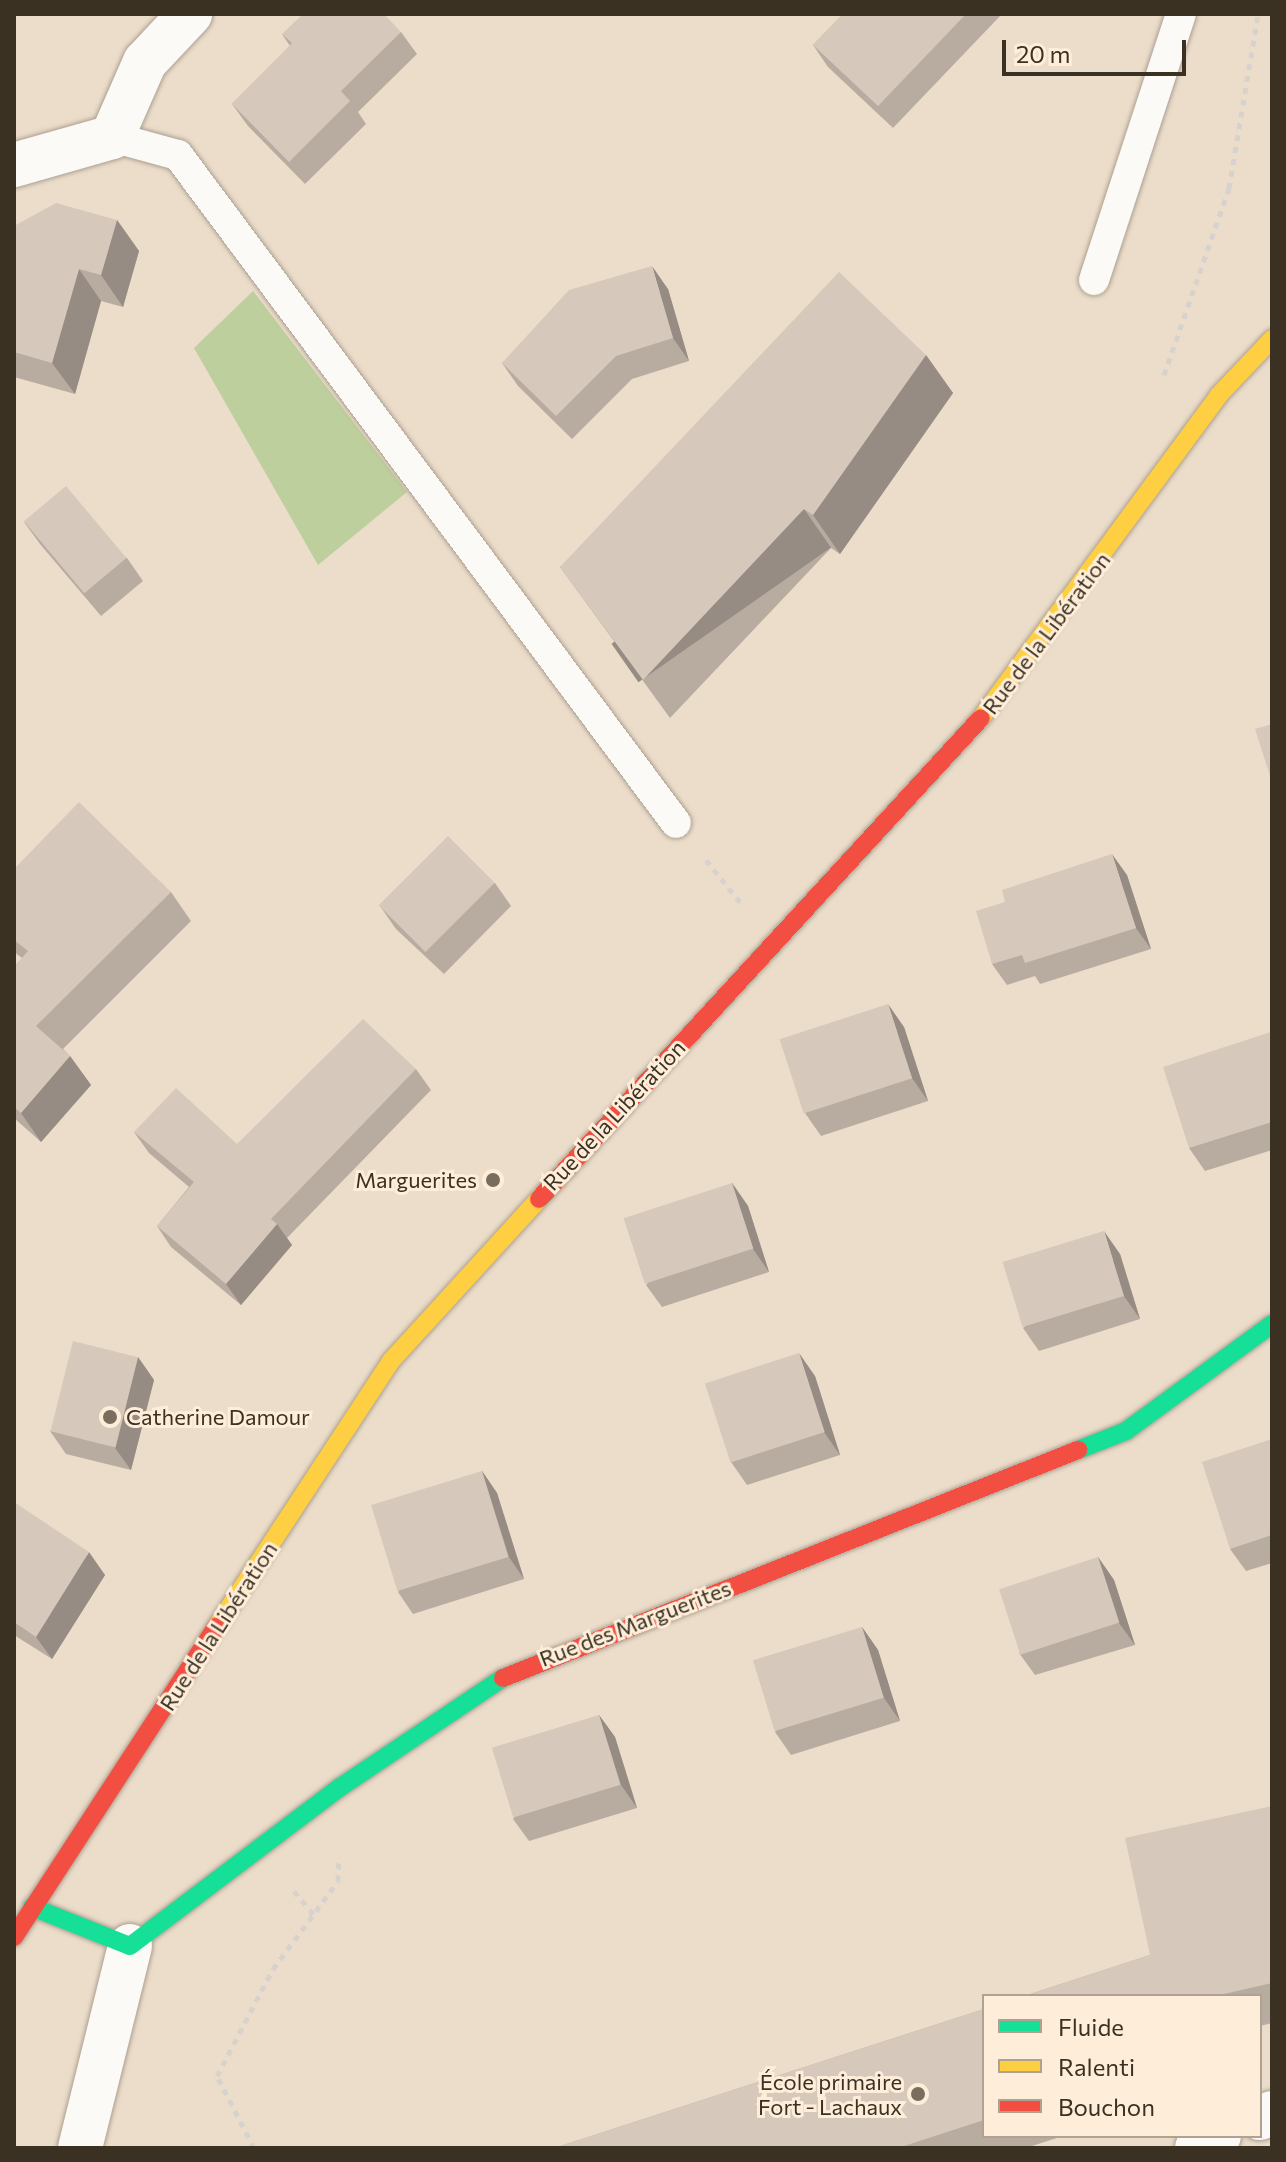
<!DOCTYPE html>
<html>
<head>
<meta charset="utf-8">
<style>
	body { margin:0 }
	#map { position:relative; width:1286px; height:2162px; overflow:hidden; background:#ecddca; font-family:Commissioner,sans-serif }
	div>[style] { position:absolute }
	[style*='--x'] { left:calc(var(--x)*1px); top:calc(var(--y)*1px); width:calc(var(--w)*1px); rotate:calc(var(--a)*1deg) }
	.green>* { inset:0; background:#bdcf9c }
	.path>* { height:5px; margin-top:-2.5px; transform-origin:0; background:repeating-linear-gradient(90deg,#d7d2cd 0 6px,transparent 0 12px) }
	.roads { filter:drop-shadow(0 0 2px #aca091) drop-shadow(0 0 2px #aca091) }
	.lane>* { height:30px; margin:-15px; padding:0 15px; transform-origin:15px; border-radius:15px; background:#fcfaf7 }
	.street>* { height:44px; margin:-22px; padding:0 22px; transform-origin:22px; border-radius:22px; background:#fcfaf7 }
	.fast>* { height:18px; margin:-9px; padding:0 9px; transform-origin:9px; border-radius:9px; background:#16e098 }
	.slow>* { height:18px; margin:-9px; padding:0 9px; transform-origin:9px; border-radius:9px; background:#ffcf43 }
	.jam>* { height:18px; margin:-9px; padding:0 9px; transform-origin:9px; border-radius:9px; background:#f24e42 }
	.wall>* { inset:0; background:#b8aca1 }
	.shaded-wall>* { inset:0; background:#968c83; transform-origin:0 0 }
	.building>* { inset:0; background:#d6c8bb; transform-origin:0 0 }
	.dots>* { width:22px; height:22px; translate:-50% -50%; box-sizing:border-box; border:4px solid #feeed9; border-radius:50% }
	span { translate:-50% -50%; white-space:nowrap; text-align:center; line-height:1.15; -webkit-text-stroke:6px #feeed9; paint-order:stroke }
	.street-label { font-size:22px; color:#3b3123 }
	.poi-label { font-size:22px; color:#3b3123 }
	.right { translate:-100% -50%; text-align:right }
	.left { translate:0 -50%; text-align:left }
	.frame { position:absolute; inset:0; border:16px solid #3b3123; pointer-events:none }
	.legend { position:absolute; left:982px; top:1994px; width:280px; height:144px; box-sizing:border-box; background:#feeed9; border:2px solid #b0a290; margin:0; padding:10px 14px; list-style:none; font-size:24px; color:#3b3123 }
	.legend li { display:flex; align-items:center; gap:16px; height:40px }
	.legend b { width:40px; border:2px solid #b0a290 }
	.scale { position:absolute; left:1002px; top:40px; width:184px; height:36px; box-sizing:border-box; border:4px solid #3b3123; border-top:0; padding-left:10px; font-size:24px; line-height:28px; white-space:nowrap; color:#3b3123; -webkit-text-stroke:6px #feeed9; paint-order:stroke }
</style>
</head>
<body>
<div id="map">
	<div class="green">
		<i style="clip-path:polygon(253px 291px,407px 492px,318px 565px,194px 348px)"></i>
	</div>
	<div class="path">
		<i style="--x:1164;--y:375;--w:198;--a:-70.8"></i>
		<i style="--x:1229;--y:188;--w:176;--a:-80.5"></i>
		<i style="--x:706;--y:860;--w:54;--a:51"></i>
		<i style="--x:294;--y:1891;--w:31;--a:50"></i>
		<i style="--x:254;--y:2148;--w:81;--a:-117.2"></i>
		<i style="--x:217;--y:2076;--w:121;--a:-62.4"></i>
		<i style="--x:273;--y:1969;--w:109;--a:-53.5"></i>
		<i style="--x:338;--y:1881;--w:23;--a:-88"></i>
	</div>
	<div class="roads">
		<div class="lane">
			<i style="--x:112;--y:137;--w:68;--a:15.3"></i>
			<i style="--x:178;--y:155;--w:833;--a:53.3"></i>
			<i style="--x:1094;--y:280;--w:280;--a:-71.9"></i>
		</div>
		<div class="street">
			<i style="--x:14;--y:165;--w:102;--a:-15.9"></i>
			<i style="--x:112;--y:137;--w:82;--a:-66.3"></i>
			<i style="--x:145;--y:62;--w:66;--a:-46.8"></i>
			<i style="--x:1260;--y:2118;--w:13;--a:-23"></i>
			<i style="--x:80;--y:2148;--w:208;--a:-76.1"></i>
			<i style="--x:1197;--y:2148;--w:25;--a:-29"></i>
		</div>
		<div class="fast">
			<i style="--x:1078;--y:1450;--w:52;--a:-21.6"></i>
			<i style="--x:1126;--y:1431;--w:181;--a:-36.2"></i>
			<i style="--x:32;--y:1907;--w:105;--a:21.7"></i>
			<i style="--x:130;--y:1946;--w:262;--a:-37.1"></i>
			<i style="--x:339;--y:1788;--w:197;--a:-33.9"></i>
		</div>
		<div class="slow">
			<i style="--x:981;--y:718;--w:400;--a:-53.6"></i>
			<i style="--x:1218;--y:396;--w:79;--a:-46.5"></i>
			<i style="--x:217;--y:1626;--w:317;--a:-56.7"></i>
			<i style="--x:391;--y:1361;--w:219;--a:-47.6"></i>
		</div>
		<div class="jam">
			<i style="--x:539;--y:1199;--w:653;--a:-47.42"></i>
			<i style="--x:503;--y:1678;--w:619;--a:-21.63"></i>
			<i style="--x:14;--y:1937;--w:371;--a:-56.9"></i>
		</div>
	</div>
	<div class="wall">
		<i style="clip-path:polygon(843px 14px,1002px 14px,893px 128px,828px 67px,813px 45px)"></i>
		<i style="clip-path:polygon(401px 32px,417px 54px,358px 112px,366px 124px,305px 184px,248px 126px,232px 104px,290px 46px,282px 34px)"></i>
		<i style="clip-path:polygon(117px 220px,139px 251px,123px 307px,101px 301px,75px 394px,14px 377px,14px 226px)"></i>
		<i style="clip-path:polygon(668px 289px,689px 361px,632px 379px,572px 439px,518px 386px,502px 363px)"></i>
		<i style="clip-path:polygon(926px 355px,953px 393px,840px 554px,831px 548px,670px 718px,560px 567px)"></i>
		<i style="clip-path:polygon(24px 522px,127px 558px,143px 581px,101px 616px,40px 544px)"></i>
		<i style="clip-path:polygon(14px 869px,171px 892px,191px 921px,63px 1049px,70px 1056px,91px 1085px,41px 1142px,14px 1118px,14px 967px,22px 958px,14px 952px)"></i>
		<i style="clip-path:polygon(1127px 875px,1151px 949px,1040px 984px,1035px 976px,1007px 985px,992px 964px)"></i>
		<i style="clip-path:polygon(495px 883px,511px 906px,444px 974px,396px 929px,380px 906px)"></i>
		<i style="clip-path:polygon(904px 1027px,928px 1101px,821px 1136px,805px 1113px)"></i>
		<i style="clip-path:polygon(1272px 1034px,1272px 1150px,1205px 1171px,1189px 1148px)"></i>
		<i style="clip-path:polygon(416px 1069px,431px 1090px,287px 1238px,292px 1245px,241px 1305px,171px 1247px,157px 1226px,189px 1187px,149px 1153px,134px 1132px,237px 1144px)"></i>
		<i style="clip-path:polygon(732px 1183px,748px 1206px,769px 1272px,662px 1307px,646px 1285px)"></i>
		<i style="clip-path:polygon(1120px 1254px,1140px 1319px,1039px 1351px,1023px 1328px)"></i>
		<i style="clip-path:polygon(138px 1357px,154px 1380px,131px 1470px,66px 1454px,50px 1431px)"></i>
		<i style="clip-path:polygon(815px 1376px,840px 1455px,747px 1485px,731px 1462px)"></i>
		<i style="clip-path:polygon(1272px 1439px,1272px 1563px,1246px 1571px,1230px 1549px)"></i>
		<i style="clip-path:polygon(482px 1471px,497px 1493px,524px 1579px,413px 1614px,398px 1592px)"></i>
		<i style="clip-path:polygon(14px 1502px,105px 1575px,52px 1659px,14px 1635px)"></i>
		<i style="clip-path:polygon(1098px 1557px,1114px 1580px,1135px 1645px,1035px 1675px,1019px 1653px)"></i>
		<i style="clip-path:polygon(862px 1627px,878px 1650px,900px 1721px,791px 1755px,775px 1732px)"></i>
		<i style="clip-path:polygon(599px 1715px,615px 1737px,637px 1808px,529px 1841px,513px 1819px)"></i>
		<i style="clip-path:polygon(1272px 1806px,1272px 2023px,1260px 2026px,1260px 1996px,1024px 1996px,1150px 1955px)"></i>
		<i style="clip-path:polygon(984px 2009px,984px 2136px,1063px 2136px,1026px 2148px,554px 2148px)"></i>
	</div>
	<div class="shaded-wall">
		<i style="clip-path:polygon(117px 220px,139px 251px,123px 307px,101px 275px)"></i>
		<i style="clip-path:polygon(652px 266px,668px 289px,689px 361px,673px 338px)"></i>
		<i style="clip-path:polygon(79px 269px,101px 301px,75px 394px,52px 363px)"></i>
		<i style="clip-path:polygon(926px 355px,953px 393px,840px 554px,813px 515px)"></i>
		<i style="left:804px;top:509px;width:47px;height:235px;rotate:55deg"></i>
		<i style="clip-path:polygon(1112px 854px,1127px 875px,1151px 949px,1136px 928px)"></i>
		<i style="clip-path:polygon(888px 1004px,904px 1027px,928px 1101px,912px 1078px)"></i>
		<i style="clip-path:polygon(70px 1056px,91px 1085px,41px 1142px,21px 1113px)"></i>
		<i style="clip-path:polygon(732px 1183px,748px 1206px,769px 1272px,753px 1249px)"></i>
		<i style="clip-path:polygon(277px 1224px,292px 1245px,241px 1305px,226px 1284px)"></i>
		<i style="clip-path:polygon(1104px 1231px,1120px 1254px,1140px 1319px,1124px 1296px)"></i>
		<i style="clip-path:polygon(799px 1353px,815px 1376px,840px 1455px,824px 1432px)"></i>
		<i style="clip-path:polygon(138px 1357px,154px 1380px,131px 1470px,115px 1448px)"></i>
		<i style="clip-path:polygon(482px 1471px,497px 1493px,524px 1579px,509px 1557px)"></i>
		<i style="clip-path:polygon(89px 1552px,105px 1575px,52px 1659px,36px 1637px)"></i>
		<i style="clip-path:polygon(1098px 1557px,1114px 1580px,1135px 1645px,1119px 1623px)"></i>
		<i style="clip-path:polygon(862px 1627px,878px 1650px,900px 1721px,884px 1698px)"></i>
		<i style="clip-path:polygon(599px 1715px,615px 1737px,637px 1808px,621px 1785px)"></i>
	</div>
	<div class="building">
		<i style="clip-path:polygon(303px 14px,384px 14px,401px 32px,341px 91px,350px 101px,289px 162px,232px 104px,292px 43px,282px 34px)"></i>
		<i style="clip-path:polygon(843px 14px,966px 14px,878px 106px,813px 45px)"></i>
		<i style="clip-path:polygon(56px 203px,117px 220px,101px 275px,79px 269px,52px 363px,14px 352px,14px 226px)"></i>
		<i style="clip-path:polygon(652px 266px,673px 338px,616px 356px,556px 416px,502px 363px,569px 290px)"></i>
		<i style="clip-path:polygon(839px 272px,926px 355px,813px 515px,804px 509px,643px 680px,560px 567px)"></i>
		<i style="left:66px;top:486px;width:94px;height:55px;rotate:50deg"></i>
		<i style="clip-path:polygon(1272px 724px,1272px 782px,1255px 729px)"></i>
		<i style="clip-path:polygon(79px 802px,171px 892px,36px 1026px,70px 1056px,21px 1113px,14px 1107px,14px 967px,28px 951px,14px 940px,14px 869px)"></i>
		<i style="left:448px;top:836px;width:66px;height:98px;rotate:45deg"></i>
		<i style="clip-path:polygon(1112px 854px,1136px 928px,1025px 963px,1022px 955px,992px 964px,976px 911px,1005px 902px,1002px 890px)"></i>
		<i style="left:888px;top:1004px;width:78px;height:114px;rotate:72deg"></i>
		<i style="clip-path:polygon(363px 1019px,416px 1069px,271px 1219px,277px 1224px,226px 1284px,157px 1226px,194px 1182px,134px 1132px,176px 1088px,237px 1144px)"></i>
		<i style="clip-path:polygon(1271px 1032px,1272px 1122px,1189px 1148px,1163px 1067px)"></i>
		<i style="left:732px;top:1183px;width:69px;height:114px;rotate:72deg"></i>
		<i style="left:1104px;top:1231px;width:68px;height:106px;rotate:73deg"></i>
		<i style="left:73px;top:1341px;width:67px;height:93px;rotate:14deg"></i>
		<i style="left:799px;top:1353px;width:83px;height:99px;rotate:72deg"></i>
		<i style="clip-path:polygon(1272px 1439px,1272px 1535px,1230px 1549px,1202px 1462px)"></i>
		<i style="left:482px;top:1471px;width:90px;height:116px;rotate:73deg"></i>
		<i style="clip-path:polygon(14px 1502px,89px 1552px,36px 1637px,14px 1622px)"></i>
		<i style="left:1098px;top:1557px;width:69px;height:104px;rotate:72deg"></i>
		<i style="left:862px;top:1627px;width:74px;height:114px;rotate:73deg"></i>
		<i style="left:599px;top:1715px;width:73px;height:112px;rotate:73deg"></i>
		<i style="clip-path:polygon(1272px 1806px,1272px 1983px,1215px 1996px,1024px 1996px,1150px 1955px,1125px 1838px)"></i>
		<i style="clip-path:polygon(984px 2009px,984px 2120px,898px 2148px,554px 2148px)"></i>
	</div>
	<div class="dots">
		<i style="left:493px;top:1180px;background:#796d5d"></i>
		<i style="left:110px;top:1417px;background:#796d5d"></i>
		<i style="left:918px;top:2094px;background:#796d5d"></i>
	</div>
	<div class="street-label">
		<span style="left:1046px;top:633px;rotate:-53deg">Rue de la Libération</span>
		<span style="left:614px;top:1115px;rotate:-47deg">Rue de la Libération</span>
		<span style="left:635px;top:1623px;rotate:-21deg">Rue des Marguerites</span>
		<span style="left:218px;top:1626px;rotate:-57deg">Rue de la Libération</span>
	</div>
	<div class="poi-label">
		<span class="right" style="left:477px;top:1180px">Marguerites</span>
		<span class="left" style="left:126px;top:1417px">Catherine Damour</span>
		<span class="right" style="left:902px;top:2094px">École primaire<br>Fort - Lachaux</span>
	</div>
	<div class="frame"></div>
	<ul class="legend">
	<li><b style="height:10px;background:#16e098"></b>Fluide</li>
	<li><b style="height:10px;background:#ffcf43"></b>Ralenti</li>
	<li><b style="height:10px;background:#f24e42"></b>Bouchon</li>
	</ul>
	<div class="scale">20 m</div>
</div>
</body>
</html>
